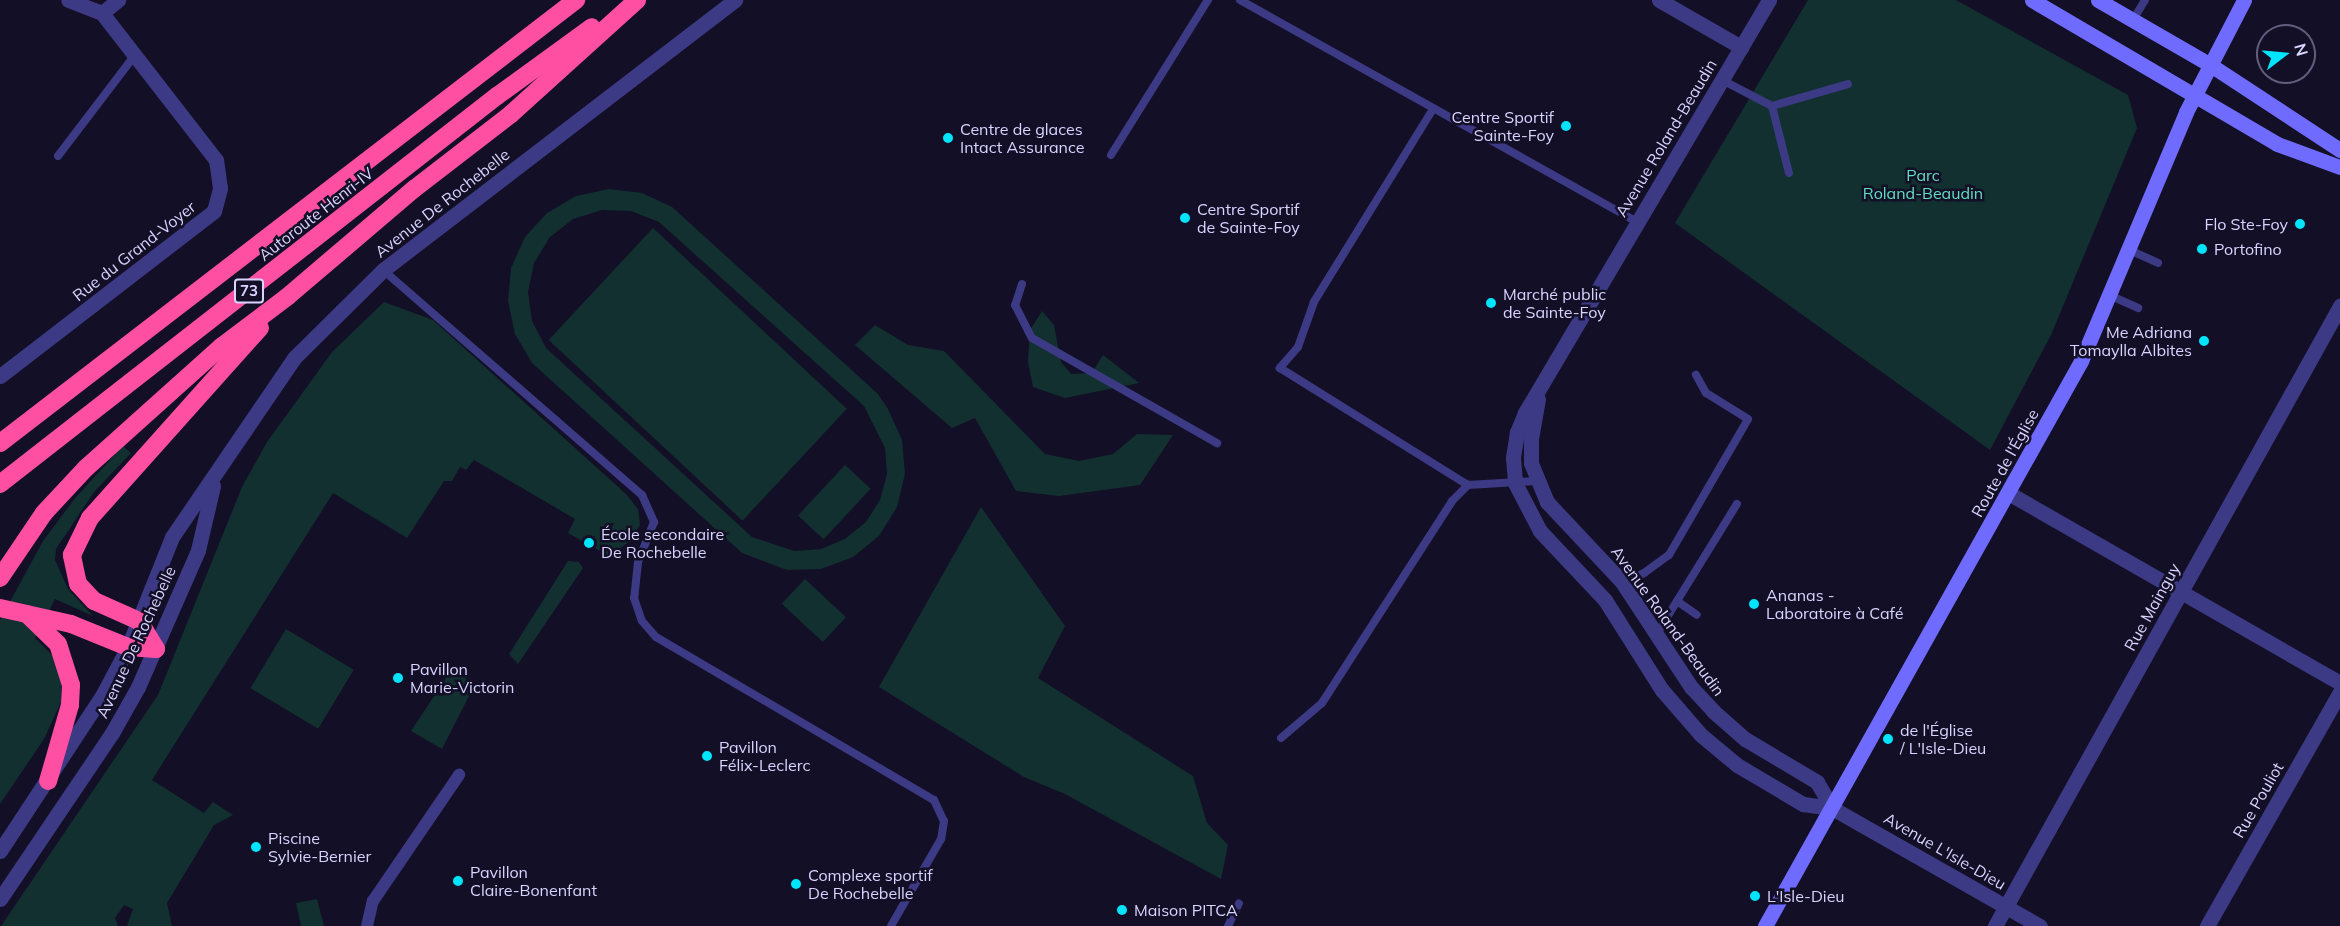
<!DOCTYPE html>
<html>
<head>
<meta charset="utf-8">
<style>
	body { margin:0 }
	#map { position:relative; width:2340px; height:926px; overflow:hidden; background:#130f26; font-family:Mulish,sans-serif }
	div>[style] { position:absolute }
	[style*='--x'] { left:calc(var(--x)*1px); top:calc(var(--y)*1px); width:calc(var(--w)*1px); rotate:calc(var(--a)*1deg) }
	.green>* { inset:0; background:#12302f; transform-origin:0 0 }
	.service>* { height:8px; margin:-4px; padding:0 4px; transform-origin:4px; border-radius:4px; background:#3d3a85 }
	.pedestrian>* { height:12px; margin:-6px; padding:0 6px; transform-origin:6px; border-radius:6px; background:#3d3a85 }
	.minor>* { height:15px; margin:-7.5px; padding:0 7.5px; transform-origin:7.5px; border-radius:7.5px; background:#3d3a85 }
	.tertiary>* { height:15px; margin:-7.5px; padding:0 7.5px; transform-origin:7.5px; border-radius:7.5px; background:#3d3a85 }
	.secondary>* { height:15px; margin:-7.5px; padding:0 7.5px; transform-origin:7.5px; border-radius:7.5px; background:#6f6bff }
	.motorway>* { height:18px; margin:-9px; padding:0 9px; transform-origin:9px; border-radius:9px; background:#ff4fa3 }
	.dots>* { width:16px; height:16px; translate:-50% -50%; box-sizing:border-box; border:3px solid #130f26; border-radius:50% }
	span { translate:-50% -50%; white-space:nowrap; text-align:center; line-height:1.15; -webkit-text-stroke:5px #130f26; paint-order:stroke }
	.shield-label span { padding:2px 4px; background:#130f26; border:2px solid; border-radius:4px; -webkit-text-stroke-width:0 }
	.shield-label { font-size:15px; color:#d9d4ff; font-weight:700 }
	.poi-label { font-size:16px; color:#d9d4ff }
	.right { translate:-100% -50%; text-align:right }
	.left { translate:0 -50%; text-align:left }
	.street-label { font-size:16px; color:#d9d4ff }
	.park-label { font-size:16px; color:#5fe0c0 }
	.north { position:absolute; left:2256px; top:24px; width:60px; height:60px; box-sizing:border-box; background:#130f26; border:2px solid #625e7d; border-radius:50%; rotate:74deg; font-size:16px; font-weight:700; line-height:24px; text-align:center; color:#d9d4ff }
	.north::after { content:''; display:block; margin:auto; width:21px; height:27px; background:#00e5ff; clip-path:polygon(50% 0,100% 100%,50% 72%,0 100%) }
</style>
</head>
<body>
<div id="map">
	<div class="green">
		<i style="clip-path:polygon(1808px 0,1956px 0,2128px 95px,2137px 128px,2051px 335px,1990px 450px,1675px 223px)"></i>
		<i style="clip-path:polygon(evenodd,609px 189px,642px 193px,672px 207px,878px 394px,888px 409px,902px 440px,905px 474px,897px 507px,879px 536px,853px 557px,821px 569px,787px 570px,742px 553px,532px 363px,515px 334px,508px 301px,511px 268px,525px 237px,547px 213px,576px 196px,609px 189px,602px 210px,631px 211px,659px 222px,864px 406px,885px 448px,887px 474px,880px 500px,866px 522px,845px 539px,821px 549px,794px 551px,752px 537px,546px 348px,532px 321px,528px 292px,534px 263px,550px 237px,573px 219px,602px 210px)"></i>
		<i style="left:653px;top:228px;width:265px;height:153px;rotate:43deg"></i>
		<i style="clip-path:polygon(384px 302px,433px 320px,626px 494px,638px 509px,640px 525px,629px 542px,609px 556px,568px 533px,575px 519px,474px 460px,466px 470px,460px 467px,452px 481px,444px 481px,407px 538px,333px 493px,152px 780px,204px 813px,213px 802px,233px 815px,214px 825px,167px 903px,172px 926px,127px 926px,133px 909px,124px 905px,115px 918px,118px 926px,1px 926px,158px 695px,242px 487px,267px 442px,332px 352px)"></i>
		<i style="clip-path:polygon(1042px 311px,1054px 325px,1061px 362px,1071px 374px,1092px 373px,1103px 355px,1139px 383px,1065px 398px,1033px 387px,1028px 362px,1030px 330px)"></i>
		<i style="clip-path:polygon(875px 325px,908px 345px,944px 351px,1045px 454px,1079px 461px,1113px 454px,1137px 434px,1173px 435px,1140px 485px,1059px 496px,1016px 491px,975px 418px,952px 428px,855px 345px)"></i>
		<i style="clip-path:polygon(123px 446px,131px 453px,94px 492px,56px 549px,55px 560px,68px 589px,93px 616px,55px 599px,35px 638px,53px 656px,61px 682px,61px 702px,44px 739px,0 804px,0 620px,43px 541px,76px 497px)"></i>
		<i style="left:845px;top:465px;width:35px;height:69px;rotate:43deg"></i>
		<i style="clip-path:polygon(981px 507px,1065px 626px,1038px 678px,1193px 776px,1207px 823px,1228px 845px,1221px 879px,1065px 794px,1024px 777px,879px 687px)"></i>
		<i style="clip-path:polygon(568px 561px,579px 562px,583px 568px,518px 664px,509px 654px)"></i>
		<i style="left:805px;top:579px;width:56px;height:34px;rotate:43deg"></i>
		<i style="left:286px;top:629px;width:79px;height:69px;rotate:31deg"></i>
		<i style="clip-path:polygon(454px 666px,465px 676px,470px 694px,442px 749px,411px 731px)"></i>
		<i style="clip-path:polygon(317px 899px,324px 926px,301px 926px,296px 903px)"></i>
	</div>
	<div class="service">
		<i style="--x:1240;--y:0;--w:455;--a:29.2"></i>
		<i style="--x:2133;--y:20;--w:23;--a:-59"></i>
		<i style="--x:1722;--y:80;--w:56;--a:27.5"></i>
		<i style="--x:1772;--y:106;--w:79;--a:-16.1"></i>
		<i style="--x:1772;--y:106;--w:69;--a:75.8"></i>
		<i style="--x:1433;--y:109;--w:227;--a:121.7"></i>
		<i style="--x:1314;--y:302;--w:48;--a:109.6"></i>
		<i style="--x:1298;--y:347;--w:28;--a:131"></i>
		<i style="--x:1280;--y:368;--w:221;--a:31.9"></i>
		<i style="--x:1468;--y:485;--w:68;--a:-3.4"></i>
		<i style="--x:1111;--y:155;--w:183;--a:-58"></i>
		<i style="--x:58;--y:156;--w:127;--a:-52.7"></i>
		<i style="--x:2127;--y:249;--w:34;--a:24"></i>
		<i style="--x:383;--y:270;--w:343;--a:41"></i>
		<i style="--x:642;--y:495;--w:30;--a:66"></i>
		<i style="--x:654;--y:522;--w:43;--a:111.8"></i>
		<i style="--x:638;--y:562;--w:36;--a:96"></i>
		<i style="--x:634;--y:598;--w:24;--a:71"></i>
		<i style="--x:642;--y:621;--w:21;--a:49"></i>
		<i style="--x:656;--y:637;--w:322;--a:30.4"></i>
		<i style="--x:934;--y:800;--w:23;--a:65"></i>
		<i style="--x:944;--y:821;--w:18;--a:99"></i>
		<i style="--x:941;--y:839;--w:100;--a:119.9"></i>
		<i style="--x:1022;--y:284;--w:22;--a:108"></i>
		<i style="--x:1015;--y:305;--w:37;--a:63"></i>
		<i style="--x:1032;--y:338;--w:213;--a:29.6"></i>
		<i style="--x:2109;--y:295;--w:32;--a:24"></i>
		<i style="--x:1622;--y:582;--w:24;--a:-22"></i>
		<i style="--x:1644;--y:573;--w:31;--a:-36"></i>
		<i style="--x:1669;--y:555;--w:157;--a:-59.8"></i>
		<i style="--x:1748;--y:419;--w:49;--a:-148.2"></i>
		<i style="--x:1706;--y:393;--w:21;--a:-119"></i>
		<i style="--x:1677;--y:601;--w:24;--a:35"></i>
		<i style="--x:1656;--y:635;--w:154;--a:-58.3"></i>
		<i style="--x:1281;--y:738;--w:54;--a:-40.5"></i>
		<i style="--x:1322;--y:703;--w:240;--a:-57.2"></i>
		<i style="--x:1452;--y:501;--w:23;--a:-45"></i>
		<i style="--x:1228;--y:926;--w:25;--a:-64"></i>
	</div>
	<div class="pedestrian">
		<i style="--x:367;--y:926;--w:26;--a:-77"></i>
		<i style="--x:373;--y:901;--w:153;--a:-55.7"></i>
	</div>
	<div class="minor">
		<i style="--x:102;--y:13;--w:21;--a:-39"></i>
		<i style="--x:0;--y:376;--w:270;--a:-37.6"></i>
		<i style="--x:214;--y:211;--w:24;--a:-75"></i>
		<i style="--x:220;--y:188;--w:28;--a:-98"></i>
		<i style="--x:216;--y:160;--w:186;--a:-127.8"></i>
		<i style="--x:102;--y:13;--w:36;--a:-159"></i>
		<i style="--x:2010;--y:494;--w:380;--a:29.8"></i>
		<i style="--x:1832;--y:808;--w:239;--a:29.6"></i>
		<i style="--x:1995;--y:926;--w:710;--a:-60.91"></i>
		<i style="--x:2207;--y:926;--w:269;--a:-60.4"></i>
	</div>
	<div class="tertiary">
		<i style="--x:1659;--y:0;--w:95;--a:29.8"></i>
		<i style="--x:1769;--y:0;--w:480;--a:120.6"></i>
		<i style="--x:1525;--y:413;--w:21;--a:113"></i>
		<i style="--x:1517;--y:432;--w:26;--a:99"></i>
		<i style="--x:1513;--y:458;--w:25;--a:85"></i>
		<i style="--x:1515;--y:483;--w:54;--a:62.5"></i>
		<i style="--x:1540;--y:531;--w:95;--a:46.7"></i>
		<i style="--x:1605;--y:600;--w:107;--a:57.7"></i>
		<i style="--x:1662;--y:690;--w:60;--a:49.1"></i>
		<i style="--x:1701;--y:735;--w:47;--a:39.8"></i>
		<i style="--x:1737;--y:765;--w:77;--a:30.6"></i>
		<i style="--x:1803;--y:804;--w:29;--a:8"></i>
		<i style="--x:1538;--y:399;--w:40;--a:100"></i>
		<i style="--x:1531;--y:438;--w:25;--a:90"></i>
		<i style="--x:1531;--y:463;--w:42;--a:67.7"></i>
		<i style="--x:1547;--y:502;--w:110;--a:46.8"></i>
		<i style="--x:1622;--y:582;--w:126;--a:56.7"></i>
		<i style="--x:1691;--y:687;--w:33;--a:47"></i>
		<i style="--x:1713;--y:711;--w:43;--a:41.2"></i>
		<i style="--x:1745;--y:739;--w:84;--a:30.8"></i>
		<i style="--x:1817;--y:782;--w:30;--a:60"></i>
		<i style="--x:0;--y:851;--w:186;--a:-56.7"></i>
		<i style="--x:102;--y:696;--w:55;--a:-62"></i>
		<i style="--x:128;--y:647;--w:118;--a:-68.2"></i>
		<i style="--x:172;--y:537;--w:217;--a:-55.7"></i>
		<i style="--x:294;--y:358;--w:125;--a:-44.7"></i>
		<i style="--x:383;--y:270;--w:444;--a:-37.5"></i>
		<i style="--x:0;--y:899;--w:200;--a:-56"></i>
		<i style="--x:112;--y:733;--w:53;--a:-60.5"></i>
		<i style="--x:138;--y:687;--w:150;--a:-66.3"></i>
		<i style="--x:198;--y:550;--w:66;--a:-76.8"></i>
	</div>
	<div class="secondary">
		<i style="--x:2032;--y:0;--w:284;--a:30.4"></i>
		<i style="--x:2277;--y:144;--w:67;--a:20.1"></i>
		<i style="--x:2098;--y:0;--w:128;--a:30"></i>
		<i style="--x:2209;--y:64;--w:157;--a:33.3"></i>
		<i style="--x:1765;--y:926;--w:647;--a:-60.78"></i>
		<i style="--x:2081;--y:361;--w:270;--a:-67.1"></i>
		<i style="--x:2186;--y:112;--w:126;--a:-62.6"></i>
	</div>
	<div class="motorway">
		<i style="--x:0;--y:443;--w:727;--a:-37.56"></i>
		<i style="--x:0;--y:484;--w:631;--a:-37.98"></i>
		<i style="--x:497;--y:96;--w:117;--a:-36"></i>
		<i style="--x:0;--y:578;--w:78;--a:-55.9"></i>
		<i style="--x:44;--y:513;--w:62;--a:-47"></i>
		<i style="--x:86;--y:468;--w:181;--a:-41.9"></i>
		<i style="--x:221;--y:347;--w:83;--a:-37.1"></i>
		<i style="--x:287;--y:297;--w:167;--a:-40.4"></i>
		<i style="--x:414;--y:189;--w:123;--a:-37.7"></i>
		<i style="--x:511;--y:114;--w:170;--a:-42.1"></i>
		<i style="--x:0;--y:608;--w:73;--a:12.7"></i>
		<i style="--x:71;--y:624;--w:61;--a:22"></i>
		<i style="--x:128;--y:647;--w:28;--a:4"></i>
		<i style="--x:27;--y:614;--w:43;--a:44.1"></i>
		<i style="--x:58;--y:644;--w:43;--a:72.4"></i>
		<i style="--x:71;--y:685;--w:20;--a:93"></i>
		<i style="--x:70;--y:705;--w:79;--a:106.1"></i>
		<i style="--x:156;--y:649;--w:33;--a:-121"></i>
		<i style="--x:139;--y:621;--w:49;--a:-156"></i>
		<i style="--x:94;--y:601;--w:23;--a:-133"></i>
		<i style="--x:78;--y:584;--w:30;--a:-102"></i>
		<i style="--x:72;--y:555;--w:41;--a:-64.1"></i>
		<i style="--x:90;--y:518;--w:255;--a:-48.2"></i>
	</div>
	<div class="dots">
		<i style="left:1566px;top:126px;background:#00e5ff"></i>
		<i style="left:948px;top:138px;background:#00e5ff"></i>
		<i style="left:1185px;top:218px;background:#00e5ff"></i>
		<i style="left:2300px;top:224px;background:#00e5ff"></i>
		<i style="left:2202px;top:249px;background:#00e5ff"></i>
		<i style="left:1491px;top:303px;background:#00e5ff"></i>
		<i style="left:2204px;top:341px;background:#00e5ff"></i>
		<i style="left:589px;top:543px;background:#00e5ff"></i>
		<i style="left:1754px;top:604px;background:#00e5ff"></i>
		<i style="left:398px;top:678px;background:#00e5ff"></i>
		<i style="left:1888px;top:739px;background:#00e5ff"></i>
		<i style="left:707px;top:756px;background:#00e5ff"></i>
		<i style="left:256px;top:847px;background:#00e5ff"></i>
		<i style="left:458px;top:881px;background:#00e5ff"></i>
		<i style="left:796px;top:884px;background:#00e5ff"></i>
		<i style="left:1755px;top:896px;background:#00e5ff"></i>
		<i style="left:1122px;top:910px;background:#00e5ff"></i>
	</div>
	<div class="shield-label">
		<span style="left:249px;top:291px">73</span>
	</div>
	<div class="poi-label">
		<span class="right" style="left:1554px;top:126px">Centre Sportif<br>Sainte-Foy</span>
		<span class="left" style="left:960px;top:138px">Centre de glaces<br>Intact Assurance</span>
		<span class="left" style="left:1197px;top:218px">Centre Sportif<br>de Sainte-Foy</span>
		<span class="right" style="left:2288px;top:224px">Flo Ste-Foy</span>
		<span class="left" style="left:2214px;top:249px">Portofino</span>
		<span class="left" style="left:1503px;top:303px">Marché public<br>de Sainte-Foy</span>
		<span class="right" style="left:2192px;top:341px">Me Adriana<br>Tomaylla Albites</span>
		<span class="left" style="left:601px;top:543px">École secondaire<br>De Rochebelle</span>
		<span class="left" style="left:1766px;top:604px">Ananas -<br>Laboratoire à Café</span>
		<span class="left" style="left:410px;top:678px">Pavillon<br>Marie-Victorin</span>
		<span class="left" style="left:1900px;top:739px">de l'Église<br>/ L'Isle-Dieu</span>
		<span class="left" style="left:719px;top:756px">Pavillon<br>Félix-Leclerc</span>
		<span class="left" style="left:268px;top:847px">Piscine<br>Sylvie-Bernier</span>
		<span class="left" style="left:470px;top:881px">Pavillon<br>Claire-Bonenfant</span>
		<span class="left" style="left:808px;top:884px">Complexe sportif<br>De Rochebelle</span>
		<span class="left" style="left:1767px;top:896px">L'Isle-Dieu</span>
		<span class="left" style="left:1134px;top:910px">Maison PITCA</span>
	</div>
	<div class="street-label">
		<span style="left:1666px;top:138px;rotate:-59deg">Avenue Roland-Beaudin</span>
		<span style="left:442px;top:203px;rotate:-38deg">Avenue De Rochebelle</span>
		<span style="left:316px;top:214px;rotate:-38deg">Autoroute Henri-IV</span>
		<span style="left:134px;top:251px;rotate:-38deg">Rue du Grand-Voyer</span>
		<span style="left:2005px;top:463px;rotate:-61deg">Route de l'Église</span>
		<span style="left:2152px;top:607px;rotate:-61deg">Rue Mainguy</span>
		<span style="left:1668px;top:621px;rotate:54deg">Avenue Roland-Beaudin</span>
		<span style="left:136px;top:642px;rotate:-65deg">Avenue De Rochebelle</span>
		<span style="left:2258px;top:800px;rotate:-60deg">Rue Pouliot</span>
		<span style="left:1945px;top:851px;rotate:30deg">Avenue L'Isle-Dieu</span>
	</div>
	<div class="park-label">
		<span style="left:1923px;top:184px">Parc<br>Roland-Beaudin</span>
	</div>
	<div class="north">N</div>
</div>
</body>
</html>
